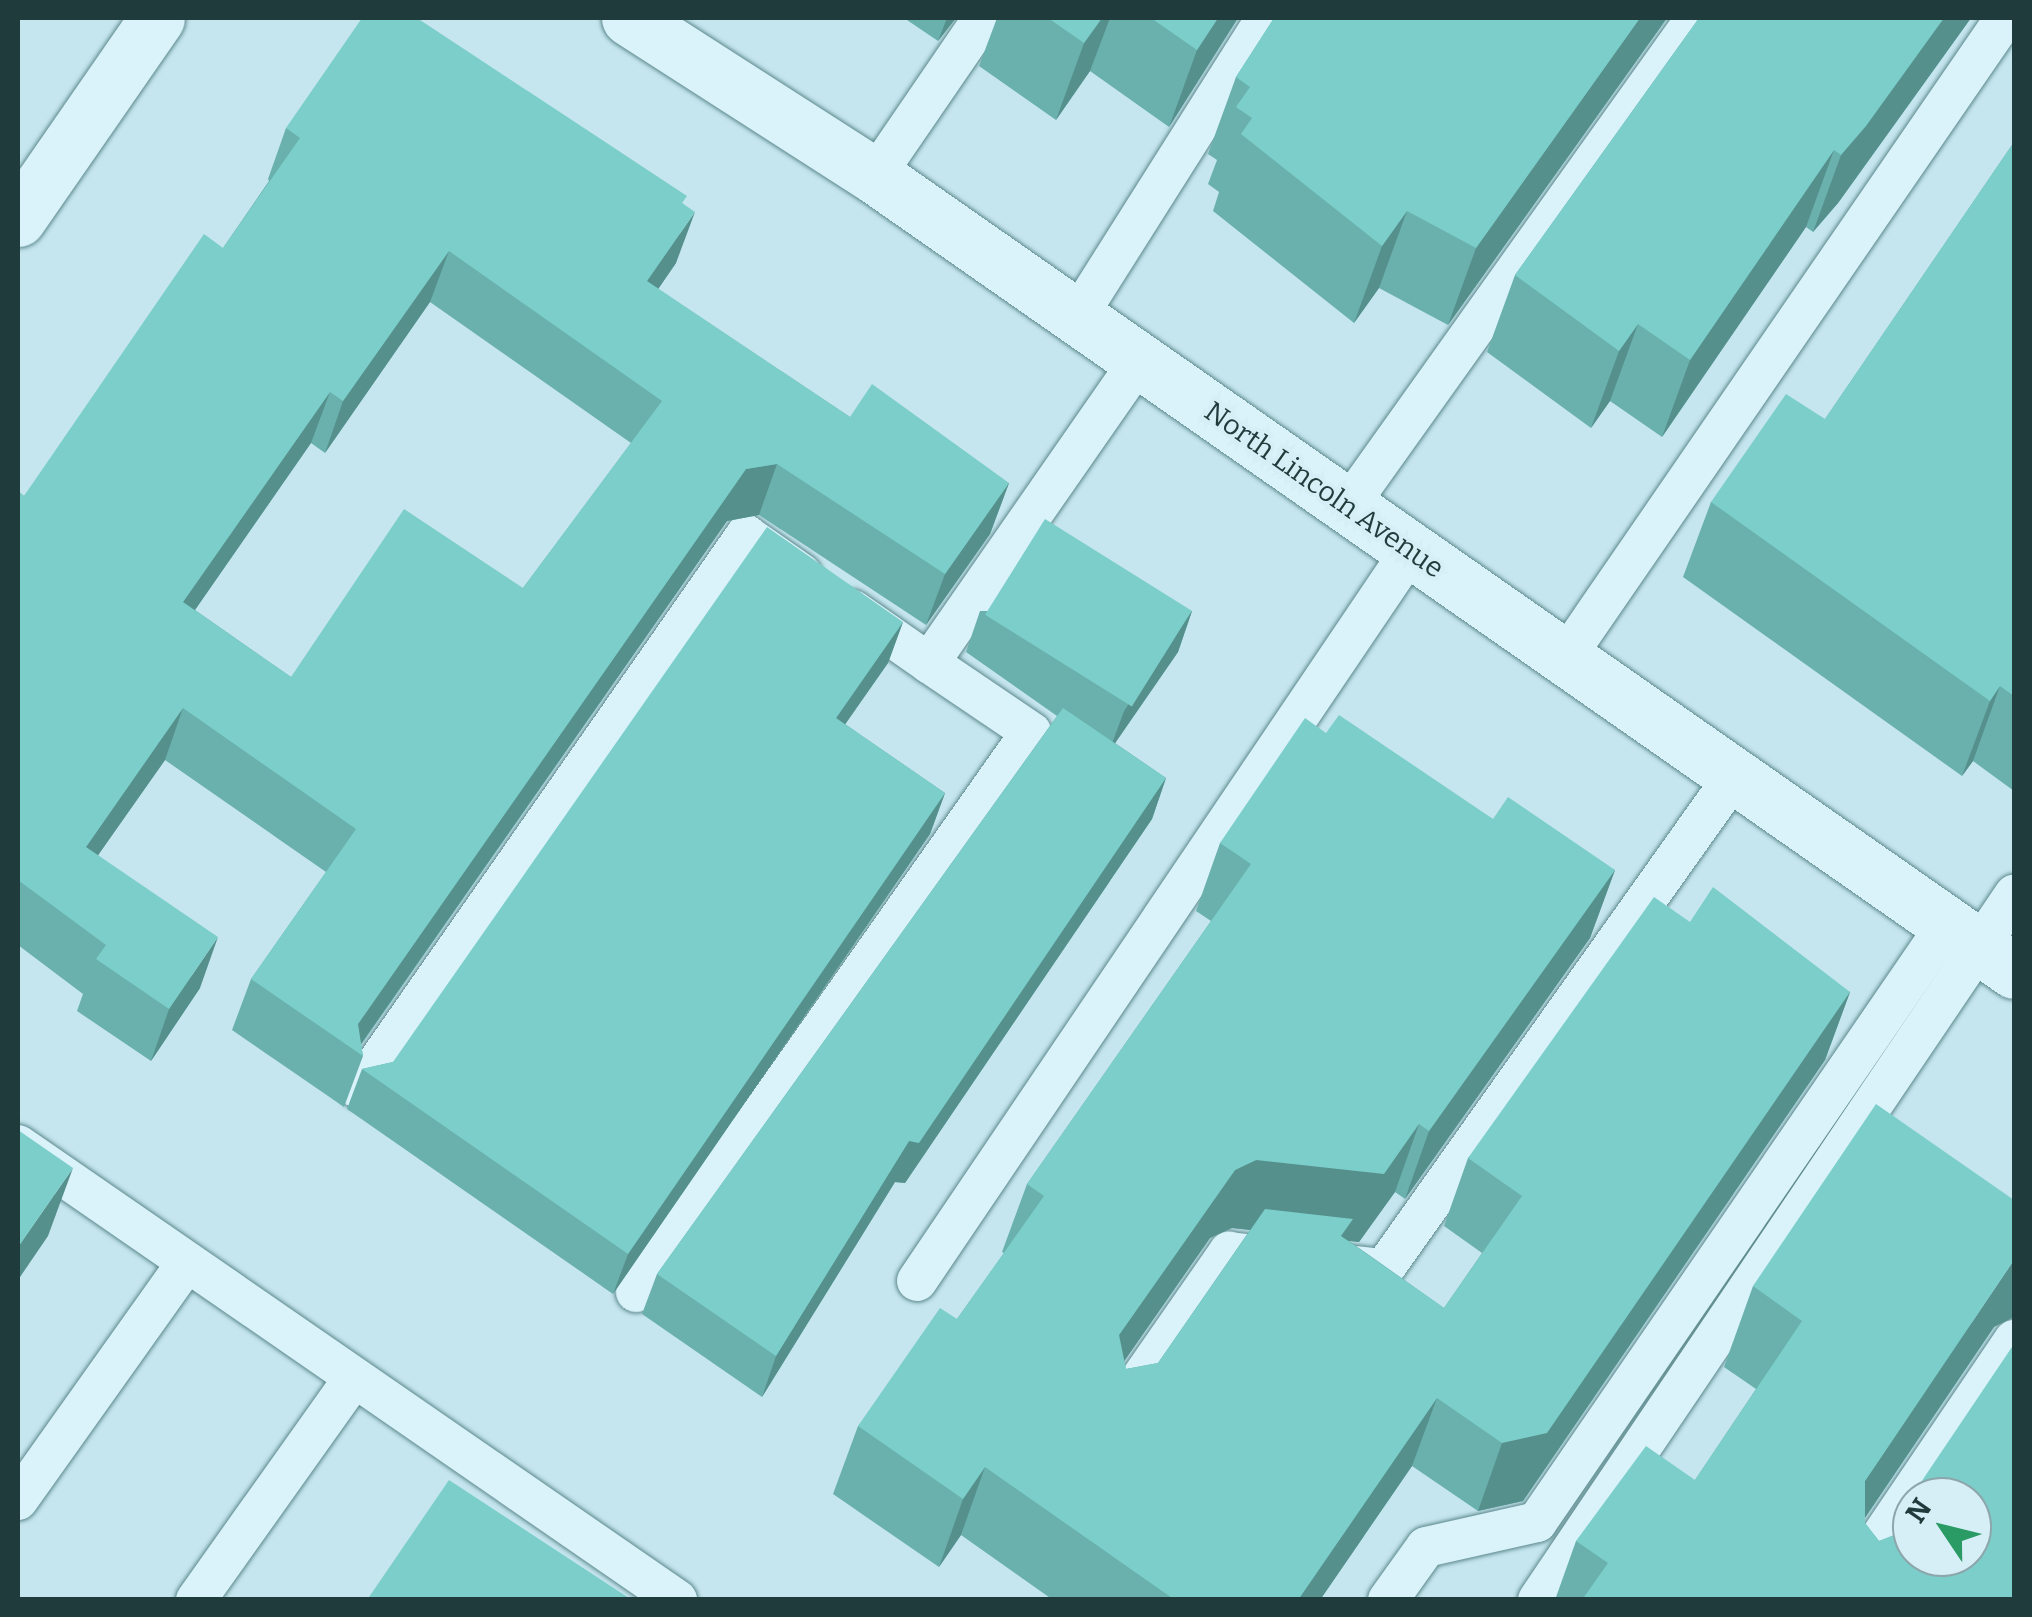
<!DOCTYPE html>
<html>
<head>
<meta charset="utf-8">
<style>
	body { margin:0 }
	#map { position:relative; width:2032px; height:1617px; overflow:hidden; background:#c6e6ef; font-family:Bitter,serif }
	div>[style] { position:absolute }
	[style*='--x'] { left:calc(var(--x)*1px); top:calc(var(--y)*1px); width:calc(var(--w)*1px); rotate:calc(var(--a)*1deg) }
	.roads { filter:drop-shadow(0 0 2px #5b888b) drop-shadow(0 0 2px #5b888b) }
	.lane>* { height:40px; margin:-20px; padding:0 20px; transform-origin:20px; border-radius:20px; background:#daf2fa }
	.street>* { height:55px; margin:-27.5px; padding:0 27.5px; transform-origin:27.5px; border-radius:27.5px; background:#daf2fa }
	.secondary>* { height:55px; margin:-27.5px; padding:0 27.5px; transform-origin:27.5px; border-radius:27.5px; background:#daf2fa }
	.wall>* { inset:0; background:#6ab1ae }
	.shaded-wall>* { inset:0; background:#56908d }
	.building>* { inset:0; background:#7bceca; transform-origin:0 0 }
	span { translate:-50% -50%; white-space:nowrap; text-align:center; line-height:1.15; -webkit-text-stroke:8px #d6eef6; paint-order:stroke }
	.street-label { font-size:28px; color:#1f3b3b }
	.frame { position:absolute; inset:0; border:20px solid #1f3b3b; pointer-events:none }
	.north { position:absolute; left:1892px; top:1477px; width:100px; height:100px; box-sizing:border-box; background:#d6eef6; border:2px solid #8da6ab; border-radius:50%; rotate:305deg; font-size:28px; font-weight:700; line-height:40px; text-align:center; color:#1f3b3b }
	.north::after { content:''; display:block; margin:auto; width:35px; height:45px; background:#2a9b65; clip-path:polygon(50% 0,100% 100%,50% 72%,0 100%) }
</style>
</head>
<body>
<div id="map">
	<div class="roads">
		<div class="lane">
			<i style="--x:875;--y:176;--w:191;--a:-55.6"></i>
			<i style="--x:1077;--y:317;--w:354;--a:-57.7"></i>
			<i style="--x:1348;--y:506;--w:599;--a:-54.51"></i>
			<i style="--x:853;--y:610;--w:93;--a:34.9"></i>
			<i style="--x:929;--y:663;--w:368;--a:-55.2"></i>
			<i style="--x:1565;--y:658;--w:777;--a:-55.49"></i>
			<i style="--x:359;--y:1089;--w:676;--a:-55.06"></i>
			<i style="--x:746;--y:535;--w:68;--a:34.9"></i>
			<i style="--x:18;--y:1145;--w:801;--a:34.62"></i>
			<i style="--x:917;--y:1281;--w:882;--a:-55.95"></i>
			<i style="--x:636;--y:1292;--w:685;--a:-54.8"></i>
			<i style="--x:1031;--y:732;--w:123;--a:-145.9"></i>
			<i style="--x:1119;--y:1410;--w:193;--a:-55.2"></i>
			<i style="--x:1229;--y:1252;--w:156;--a:6.3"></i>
			<i style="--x:1384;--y:1269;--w:606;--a:-54.61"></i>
			<i style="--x:18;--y:1500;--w:288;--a:-54.6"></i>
			<i style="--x:196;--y:1600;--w:267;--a:-54.6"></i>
			<i style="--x:1388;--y:1600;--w:65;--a:-54.4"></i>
			<i style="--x:1426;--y:1547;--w:114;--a:-12.7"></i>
			<i style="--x:1537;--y:1522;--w:725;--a:-55.56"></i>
			<i style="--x:1538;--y:1600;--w:851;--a:-55.97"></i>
			<i style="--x:1859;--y:1600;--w:25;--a:-99"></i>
			<i style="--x:1855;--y:1575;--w:284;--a:-55.9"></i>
		</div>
		<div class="street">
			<i style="--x:629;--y:18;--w:292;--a:32.7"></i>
			<i style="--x:875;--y:176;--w:1389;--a:34.91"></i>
		</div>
		<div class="secondary">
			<i style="--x:18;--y:219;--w:244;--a:-55.3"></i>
		</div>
	</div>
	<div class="wall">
		<i style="clip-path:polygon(904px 18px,956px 18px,938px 41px)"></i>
		<i style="clip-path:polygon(997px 18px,1238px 18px,1169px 127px,1090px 71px,1056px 120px,979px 66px)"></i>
		<i style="clip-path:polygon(1274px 18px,1667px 18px,1448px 325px,1379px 288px,1354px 323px,1213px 211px,1219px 192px,1208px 184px,1217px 160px,1208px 154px,1236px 77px)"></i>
		<i style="clip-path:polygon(1699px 18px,1971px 18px,1838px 203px,1813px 232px,1806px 227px,1662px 437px,1610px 401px,1591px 428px,1487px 352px,1515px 275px)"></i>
		<i style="clip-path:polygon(evenodd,286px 128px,684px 204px,676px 263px,658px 289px,850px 417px,1009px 483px,990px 534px,926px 625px,759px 515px,727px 521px,361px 1045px,363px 1056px,344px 1107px,232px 1030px,251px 979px,326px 872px,165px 760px,98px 855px,200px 988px,151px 1061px,77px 1011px,83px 994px,18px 945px,18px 491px,24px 496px,223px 248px,269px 181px,268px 179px,286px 128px,430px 302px,631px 443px,523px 588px,291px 677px,195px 610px,311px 443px,325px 453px,430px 302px)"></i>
		<i style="clip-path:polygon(2014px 142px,2014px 791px,1973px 761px,1962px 776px,1683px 577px,1711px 502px,1825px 419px)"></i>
		<i style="clip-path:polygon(980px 611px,1192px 611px,1178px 652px,1115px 743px,1166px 778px,1152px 819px,905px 1183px,895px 1182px,762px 1397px,642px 1314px,657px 1274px,1057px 716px,966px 652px)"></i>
		<i style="clip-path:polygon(903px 622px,888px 663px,845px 724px,945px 793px,930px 834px,613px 1294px,347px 1109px,362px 1069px,393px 1062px)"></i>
		<i style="clip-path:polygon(evenodd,1326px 733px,1493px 819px,1615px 870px,1590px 938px,1405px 1199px,1395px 1192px,1359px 1242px,1349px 1241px,1444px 1308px,1482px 1253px,1444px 1226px,1468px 1158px,1690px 922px,1850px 992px,1825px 1060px,1523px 1501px,1478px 1511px,1412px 1466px,1320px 1600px,1053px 1600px,961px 1535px,939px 1567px,833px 1494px,858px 1426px,957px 1319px,1004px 1253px,1002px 1252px,1027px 1184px,1211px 921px,1196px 911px,1220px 843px,1326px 733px,1232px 1228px,1250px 1230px,1158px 1363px,1126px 1369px,1124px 1361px,1210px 1238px,1232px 1228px)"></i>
		<i style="clip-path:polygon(1753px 1286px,1994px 1327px,1865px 1518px,1865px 1523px,1879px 1541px,1897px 1534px,1909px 1500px,2014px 1600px,1555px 1600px,1576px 1541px,1695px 1480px,1756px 1389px,1724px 1367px)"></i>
	</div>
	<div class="shaded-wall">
		<i style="clip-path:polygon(947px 18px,956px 18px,938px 41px)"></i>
		<i style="clip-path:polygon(1102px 18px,1110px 18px,1090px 71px,1056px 120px,1084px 43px)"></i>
		<i style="clip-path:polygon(1218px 18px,1238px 18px,1169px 127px,1197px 50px)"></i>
		<i style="clip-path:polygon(1640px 18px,1667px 18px,1448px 325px,1476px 248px)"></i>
		<i style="clip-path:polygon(1944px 18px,1971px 18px,1838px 203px,1813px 232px,1841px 155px)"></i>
		<i style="clip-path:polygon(1834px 150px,1806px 227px,1662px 437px,1690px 360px)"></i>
		<i style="clip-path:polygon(1407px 211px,1379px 288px,1354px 323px,1382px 246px)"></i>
		<i style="clip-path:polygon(695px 212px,676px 263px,628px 333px,647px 281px)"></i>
		<i style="clip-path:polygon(449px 251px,430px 302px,325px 453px,343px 401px)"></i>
		<i style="clip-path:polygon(1638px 324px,1610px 401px,1591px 428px,1619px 351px)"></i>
		<i style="clip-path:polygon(330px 392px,311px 443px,165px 653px,183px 602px)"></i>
		<i style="clip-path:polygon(777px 464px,759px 515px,727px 521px,356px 1051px,358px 1024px,746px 469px)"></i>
		<i style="clip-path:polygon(1009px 483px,990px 534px,926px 625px,945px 574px)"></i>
		<i style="clip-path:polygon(1192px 611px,1178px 652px,1109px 752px,1124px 711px)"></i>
		<i style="clip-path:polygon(903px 622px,888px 663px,821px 759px,836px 718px)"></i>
		<i style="clip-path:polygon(2000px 686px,1973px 761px,1962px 776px,1990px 701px)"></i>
		<i style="clip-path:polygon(183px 708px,165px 760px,68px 898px,86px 847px)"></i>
		<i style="clip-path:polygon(1166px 778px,1152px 819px,905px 1183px,895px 1182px,762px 1397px,776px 1356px,909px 1141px)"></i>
		<i style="clip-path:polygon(945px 793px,930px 834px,613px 1294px,628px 1254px)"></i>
		<i style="clip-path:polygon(1615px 870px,1590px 938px,1405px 1199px,1429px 1131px)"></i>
		<i style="clip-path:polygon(218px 937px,200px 988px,151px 1061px,169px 1009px)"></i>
		<i style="clip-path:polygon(1850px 992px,1825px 1060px,1523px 1501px,1478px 1511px,1502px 1443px)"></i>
		<i style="clip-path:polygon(1419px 1124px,1395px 1192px,1359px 1242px,1232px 1228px,1210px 1238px,1095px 1403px,1119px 1335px,1235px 1170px,1256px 1160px)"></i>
		<i style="clip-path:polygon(73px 1168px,48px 1236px,18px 1280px,18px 1247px)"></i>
		<i style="clip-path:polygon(2014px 1260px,2014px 1317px,1994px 1327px,1835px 1562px,1865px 1481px)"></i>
		<i style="clip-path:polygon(1437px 1398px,1412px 1466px,1320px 1600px,1298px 1600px)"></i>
		<i style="clip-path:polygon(985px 1467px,961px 1535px,939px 1567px,963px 1499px)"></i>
	</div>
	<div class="building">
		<i style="clip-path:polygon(evenodd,362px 18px,417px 18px,687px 196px,682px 203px,695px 212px,647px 281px,850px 417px,872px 384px,1009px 483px,945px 574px,777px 464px,746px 469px,358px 1024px,363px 1056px,251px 979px,356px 829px,183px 708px,86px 847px,218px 937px,169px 1009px,96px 959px,106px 945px,18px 880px,18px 491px,24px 496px,204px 234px,223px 248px,300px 138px,286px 128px,362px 18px,449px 251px,662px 401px,523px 588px,404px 509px,291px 677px,183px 602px,330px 392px,343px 401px,449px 251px)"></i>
		<i style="clip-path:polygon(1048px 18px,1102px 18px,1084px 43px)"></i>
		<i style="clip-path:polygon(1151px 18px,1218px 18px,1197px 50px)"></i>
		<i style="clip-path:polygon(1274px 18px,1640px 18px,1476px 248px,1407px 211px,1382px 246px,1241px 134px,1252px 118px,1236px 107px,1250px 87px,1236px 77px)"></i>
		<i style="clip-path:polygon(1699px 18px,1944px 18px,1866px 126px,1841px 155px,1834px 150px,1690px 360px,1638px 324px,1619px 351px,1515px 275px)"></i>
		<i style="clip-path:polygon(2014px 142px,2014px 696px,2000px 686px,1990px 701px,1711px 502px,1786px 394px,1825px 419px)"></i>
		<i style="left:1045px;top:519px;width:173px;height:113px;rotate:32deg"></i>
		<i style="clip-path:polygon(767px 527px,903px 622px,836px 718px,945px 793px,628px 1254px,362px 1069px,393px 1062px)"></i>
		<i style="clip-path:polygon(1063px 708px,1166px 778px,919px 1143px,909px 1141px,776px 1356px,657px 1274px)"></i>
		<i style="clip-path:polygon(1339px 715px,1493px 819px,1508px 797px,1615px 870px,1429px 1131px,1419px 1124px,1384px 1174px,1256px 1160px,1235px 1170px,1119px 1335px,1126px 1369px,1158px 1363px,1265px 1209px,1353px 1219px,1341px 1236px,1444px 1308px,1522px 1196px,1468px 1158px,1654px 897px,1690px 922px,1713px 887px,1850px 992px,1547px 1433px,1502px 1443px,1437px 1398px,1298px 1600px,1175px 1600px,985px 1467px,963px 1499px,858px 1426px,940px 1308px,957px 1319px,1044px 1196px,1027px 1184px,1251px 864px,1220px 843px,1305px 718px,1326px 733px)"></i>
		<i style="clip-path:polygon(evenodd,1876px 1104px,2014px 1200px,2014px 1260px,1865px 1481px,1865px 1523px,1879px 1541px,1910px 1529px,1909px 1500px,2014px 1344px,2014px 1600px,1582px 1600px,1608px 1563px,1576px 1541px,1646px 1446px,1695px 1480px,1802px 1321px,1753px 1286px,1876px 1104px,1912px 1497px,1972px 1497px,1972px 1557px,1912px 1557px,1912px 1497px)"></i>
		<i style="clip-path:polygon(18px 1130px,73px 1168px,18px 1247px)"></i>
		<i style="clip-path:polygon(449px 1480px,632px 1600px,367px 1600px)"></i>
	</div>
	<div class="street-label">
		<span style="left:1324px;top:490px;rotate:35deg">North Lincoln Avenue</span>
	</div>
	<div class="frame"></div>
	<div class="north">N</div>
</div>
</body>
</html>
